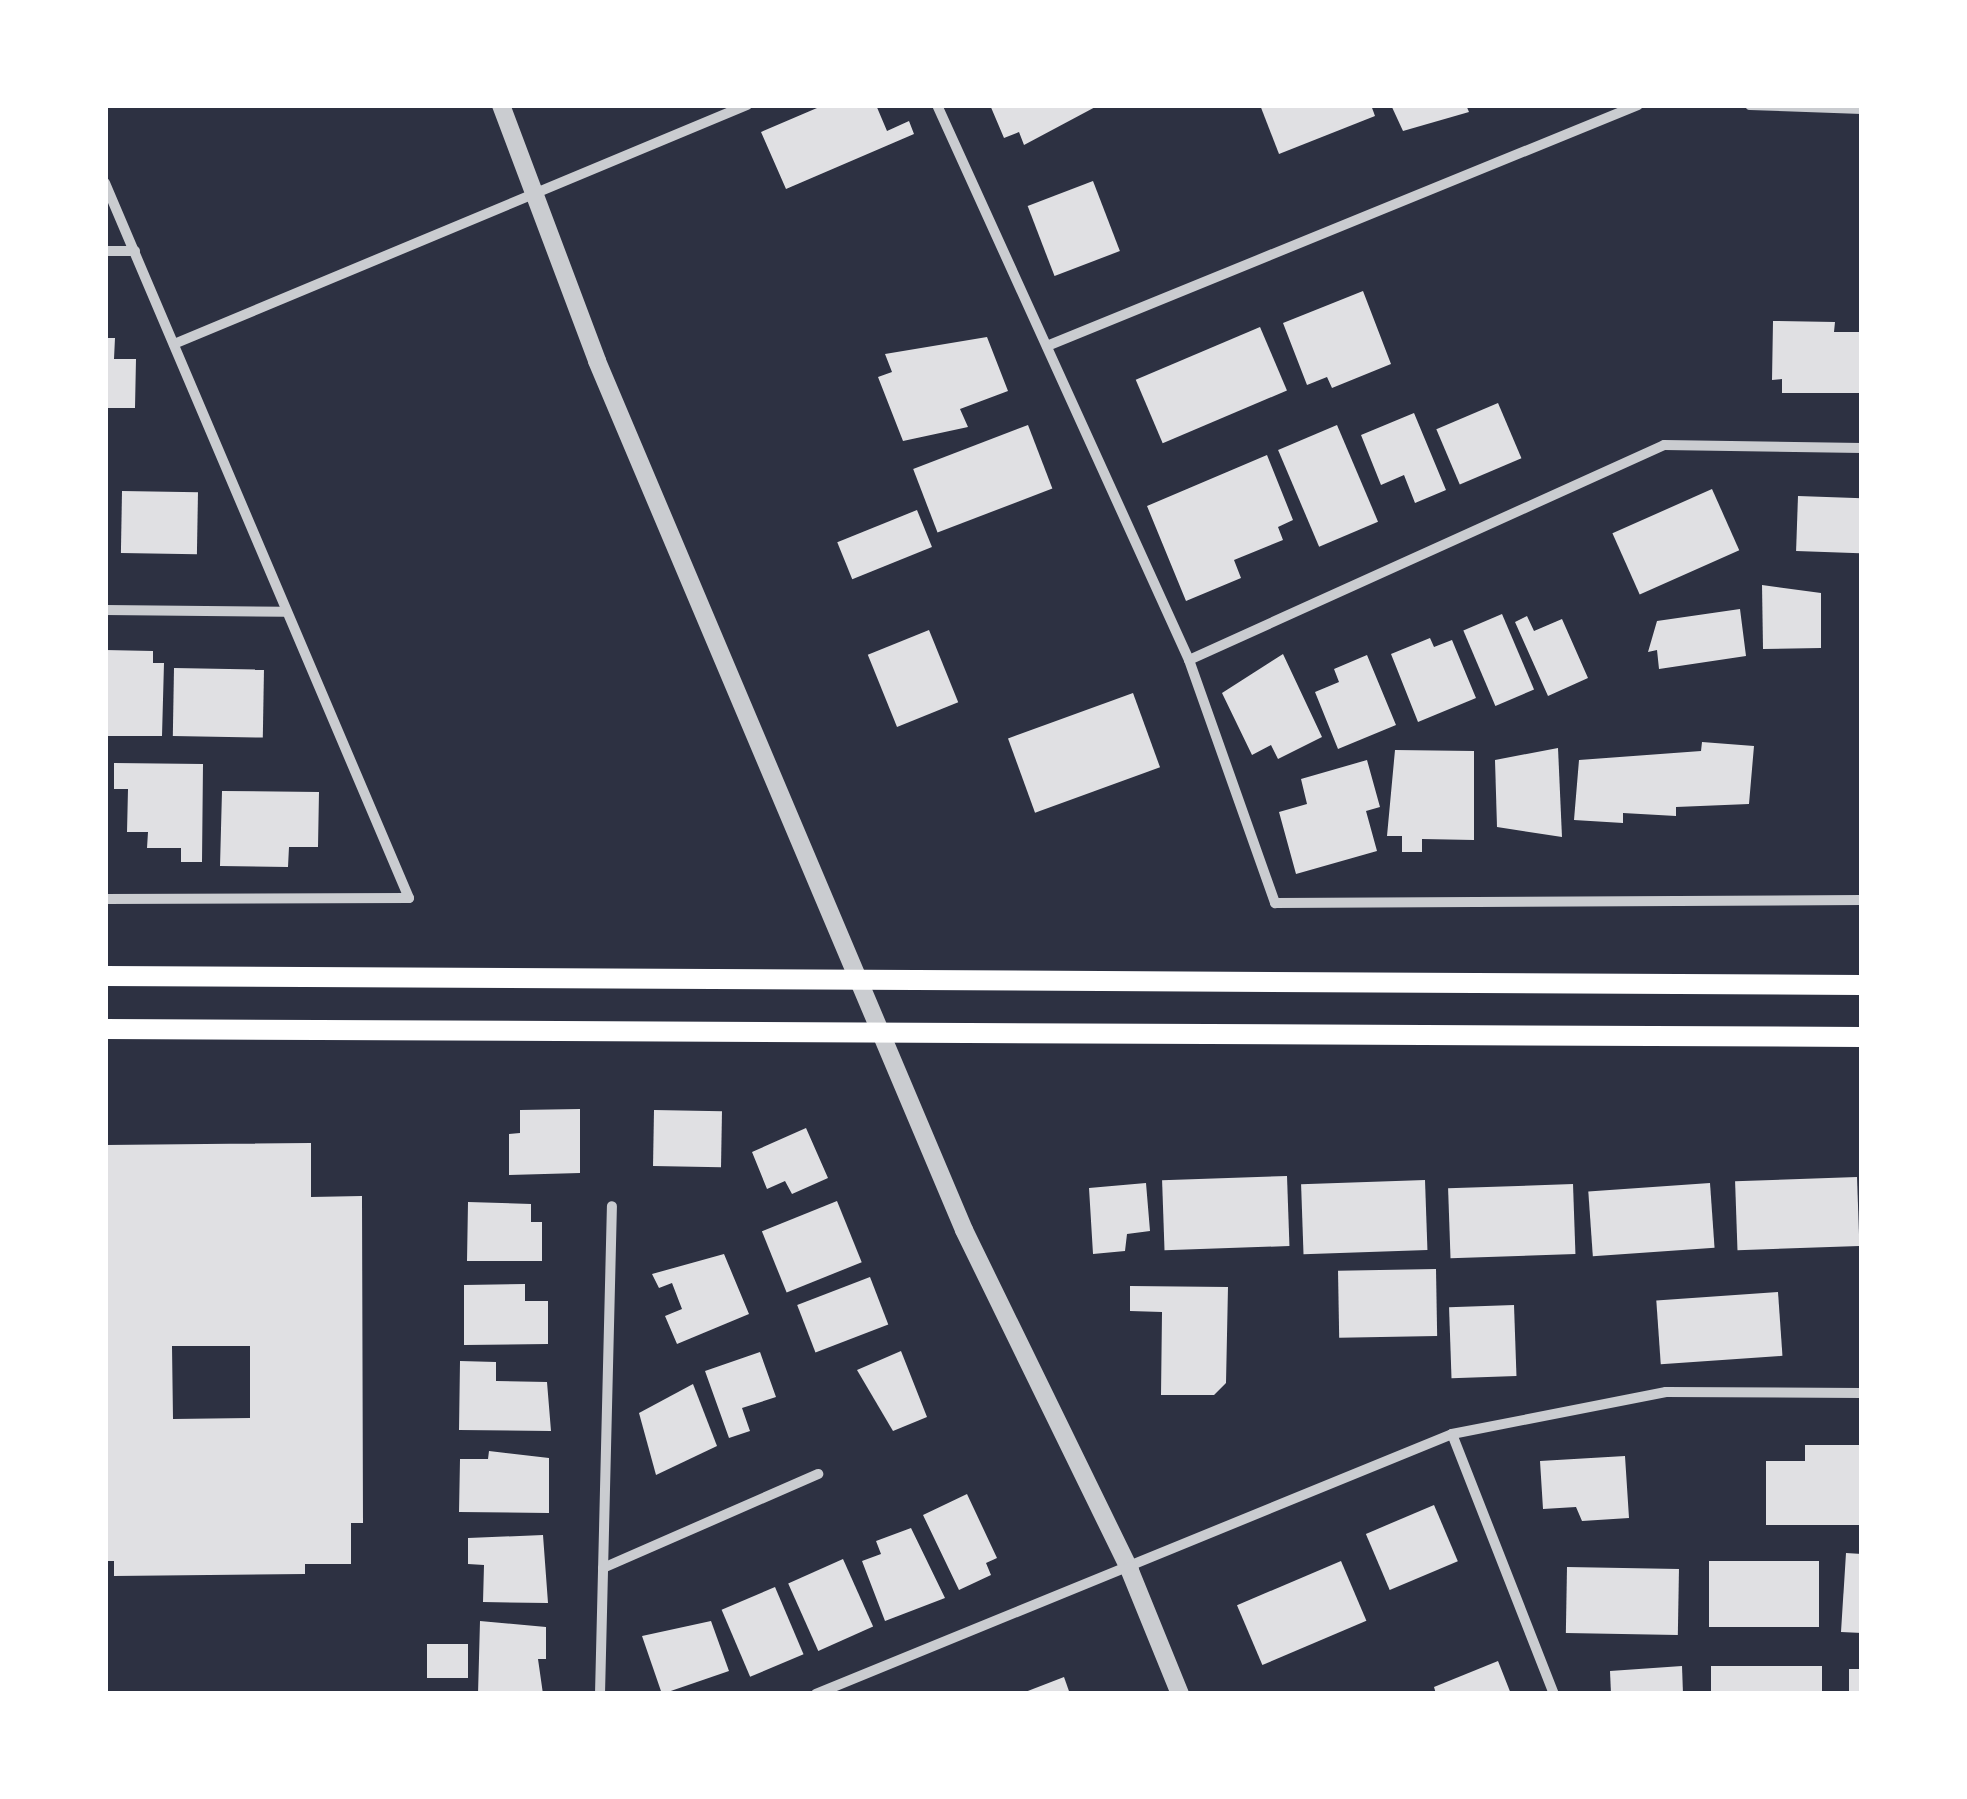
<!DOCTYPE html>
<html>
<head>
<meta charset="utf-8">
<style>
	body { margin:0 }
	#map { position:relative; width:1967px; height:1799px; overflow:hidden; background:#2d3142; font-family:"Fira Sans",sans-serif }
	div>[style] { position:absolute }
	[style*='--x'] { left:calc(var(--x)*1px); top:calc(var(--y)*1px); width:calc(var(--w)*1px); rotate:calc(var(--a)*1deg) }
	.building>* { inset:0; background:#e0e0e3; transform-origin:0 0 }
	.minor>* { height:10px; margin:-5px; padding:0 5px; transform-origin:5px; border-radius:5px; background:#caccd0 }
	.tertiary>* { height:18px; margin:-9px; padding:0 9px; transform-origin:9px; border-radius:9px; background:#caccd0 }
	.secondary>* { height:20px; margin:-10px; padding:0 10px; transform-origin:10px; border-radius:10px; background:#fff }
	span { translate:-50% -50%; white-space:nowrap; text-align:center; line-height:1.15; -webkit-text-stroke:10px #fff; paint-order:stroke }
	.frame { position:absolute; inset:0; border:108px solid #fff; pointer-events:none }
</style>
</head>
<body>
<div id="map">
	<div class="building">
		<i style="clip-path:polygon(824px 105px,876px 105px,887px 131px,909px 121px,914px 134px,786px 189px,761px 132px)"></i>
		<i style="clip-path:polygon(990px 105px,1099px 105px,1024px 145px,1019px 132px,1004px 138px)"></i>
		<i style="clip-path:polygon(1260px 105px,1371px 105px,1375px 116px,1279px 154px)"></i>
		<i style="clip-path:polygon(1391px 105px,1466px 105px,1469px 112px,1403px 131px)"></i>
		<i style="left:1093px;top:181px;width:75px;height:70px;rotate:69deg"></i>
		<i style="clip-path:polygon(1363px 291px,1391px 364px,1332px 388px,1327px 377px,1307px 385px,1283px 323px)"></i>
		<i style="clip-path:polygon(1773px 321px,1835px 322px,1834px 332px,1862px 332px,1862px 393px,1782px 393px,1782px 379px,1772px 380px)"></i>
		<i style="left:1260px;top:327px;width:69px;height:135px;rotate:67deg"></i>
		<i style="clip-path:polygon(987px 337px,1008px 391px,960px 409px,968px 427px,903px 441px,878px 377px,892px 372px,885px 354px)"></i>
		<i style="clip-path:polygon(105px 338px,115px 338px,114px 359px,136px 359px,135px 408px,105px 408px)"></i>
		<i style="left:1498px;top:403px;width:60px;height:67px;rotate:67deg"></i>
		<i style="clip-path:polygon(1414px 413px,1446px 490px,1415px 503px,1404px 475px,1381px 485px,1361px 435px)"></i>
		<i style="left:1028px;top:425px;width:68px;height:123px;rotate:69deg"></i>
		<i style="left:1337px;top:425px;width:105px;height:64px;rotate:67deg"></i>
		<i style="clip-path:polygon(1267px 455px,1293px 520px,1278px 527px,1283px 540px,1234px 560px,1241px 578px,1186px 601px,1147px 506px)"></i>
		<i style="left:1712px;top:489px;width:67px;height:109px;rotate:66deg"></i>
		<i style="left:122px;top:491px;width:76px;height:62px;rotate:1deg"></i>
		<i style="left:1798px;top:496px;width:64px;height:55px;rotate:2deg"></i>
		<i style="left:917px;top:510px;width:40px;height:86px;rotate:68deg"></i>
		<i style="clip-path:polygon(1762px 585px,1821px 593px,1821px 648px,1763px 649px)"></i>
		<i style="clip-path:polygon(1740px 609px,1746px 656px,1659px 669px,1657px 650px,1648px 652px,1657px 621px)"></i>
		<i style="left:1502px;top:614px;width:82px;height:42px;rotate:67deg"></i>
		<i style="clip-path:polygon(1527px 616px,1534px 631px,1562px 619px,1588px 678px,1548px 696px,1515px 622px)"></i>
		<i style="left:929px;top:630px;width:78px;height:66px;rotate:68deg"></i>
		<i style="clip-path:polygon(1430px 638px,1434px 647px,1452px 640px,1476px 698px,1418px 722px,1391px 654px)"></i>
		<i style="clip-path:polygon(105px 650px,153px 651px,153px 663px,164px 663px,162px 736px,105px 736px)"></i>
		<i style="clip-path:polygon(1283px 654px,1322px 737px,1278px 759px,1271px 745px,1252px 755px,1222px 693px)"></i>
		<i style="clip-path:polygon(1367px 655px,1396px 725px,1338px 749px,1315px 692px,1339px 682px,1334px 669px)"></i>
		<i style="left:174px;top:668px;width:90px;height:68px;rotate:1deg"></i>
		<i style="left:1133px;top:693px;width:79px;height:133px;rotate:70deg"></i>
		<i style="clip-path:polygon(1702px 742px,1754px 746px,1749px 804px,1676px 807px,1676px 816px,1623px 813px,1623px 823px,1574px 820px,1579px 760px,1701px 751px)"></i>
		<i style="clip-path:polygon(1558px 748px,1562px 837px,1497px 827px,1495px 760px)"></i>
		<i style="clip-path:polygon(1395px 750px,1474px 751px,1474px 840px,1422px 839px,1422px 852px,1402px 852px,1402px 836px,1387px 836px)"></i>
		<i style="clip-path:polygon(1367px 760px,1380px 807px,1366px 811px,1377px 851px,1296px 874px,1279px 812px,1307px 804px,1301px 779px)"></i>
		<i style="clip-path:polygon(114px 763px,203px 764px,202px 862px,181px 862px,181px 848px,147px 848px,148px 832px,127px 832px,128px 789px,114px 789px)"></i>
		<i style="clip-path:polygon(222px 791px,319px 792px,318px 847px,289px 847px,288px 867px,220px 866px)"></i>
		<i style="clip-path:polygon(580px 1109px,580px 1173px,509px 1175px,509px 1134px,520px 1133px,520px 1110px)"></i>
		<i style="left:654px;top:1110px;width:68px;height:56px;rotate:1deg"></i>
		<i style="clip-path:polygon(806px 1128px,828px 1178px,792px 1194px,785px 1181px,767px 1189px,752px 1152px)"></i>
		<i style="clip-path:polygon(evenodd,311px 1143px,311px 1197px,362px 1196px,363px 1523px,351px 1523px,351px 1564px,305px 1564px,305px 1574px,114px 1576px,114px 1561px,105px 1561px,105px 1145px,311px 1143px,172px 1346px,250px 1346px,250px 1418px,173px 1419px,172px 1346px)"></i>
		<i style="left:1287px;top:1176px;width:70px;height:125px;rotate:88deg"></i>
		<i style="left:1857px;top:1177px;width:69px;height:122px;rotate:88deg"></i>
		<i style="left:1425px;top:1180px;width:70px;height:124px;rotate:88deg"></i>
		<i style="clip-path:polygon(1146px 1183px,1150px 1231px,1127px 1234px,1125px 1251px,1093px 1254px,1089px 1188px)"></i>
		<i style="left:1710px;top:1183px;width:65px;height:122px;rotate:86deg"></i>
		<i style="left:1573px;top:1184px;width:70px;height:125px;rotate:88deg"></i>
		<i style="left:837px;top:1201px;width:66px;height:81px;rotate:68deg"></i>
		<i style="clip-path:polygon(468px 1202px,531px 1204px,531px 1222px,542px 1222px,542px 1261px,467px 1261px)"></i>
		<i style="clip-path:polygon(724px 1254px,749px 1314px,677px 1344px,665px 1316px,682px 1309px,672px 1283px,659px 1288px,652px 1274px)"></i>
		<i style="left:1436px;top:1269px;width:67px;height:98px;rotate:89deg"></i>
		<i style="left:870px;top:1277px;width:51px;height:78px;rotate:69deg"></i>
		<i style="clip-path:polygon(525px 1284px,525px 1301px,548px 1301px,548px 1344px,464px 1345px,464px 1285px)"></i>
		<i style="clip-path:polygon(1130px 1286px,1228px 1287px,1226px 1383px,1214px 1395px,1161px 1395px,1162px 1312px,1130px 1311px)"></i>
		<i style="left:1778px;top:1292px;width:64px;height:122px;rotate:86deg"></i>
		<i style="left:1514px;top:1305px;width:71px;height:65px;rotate:88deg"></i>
		<i style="clip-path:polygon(901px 1351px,927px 1417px,893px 1431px,857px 1370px)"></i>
		<i style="clip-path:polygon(760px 1352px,776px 1397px,742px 1408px,750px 1431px,729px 1438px,705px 1371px)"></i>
		<i style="clip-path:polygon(460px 1361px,496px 1362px,496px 1381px,547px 1382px,551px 1431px,459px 1430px)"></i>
		<i style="clip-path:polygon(693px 1384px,717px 1446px,656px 1475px,639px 1413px)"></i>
		<i style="clip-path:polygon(1805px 1445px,1862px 1445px,1862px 1525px,1766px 1525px,1766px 1461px,1805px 1461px)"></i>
		<i style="clip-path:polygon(489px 1451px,549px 1458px,549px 1513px,459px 1512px,460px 1459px,488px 1459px)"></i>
		<i style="clip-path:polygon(1625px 1456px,1629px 1518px,1582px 1521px,1576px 1507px,1543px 1509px,1540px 1461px)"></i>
		<i style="clip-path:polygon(967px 1494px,997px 1558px,986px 1563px,991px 1575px,959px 1590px,923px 1515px)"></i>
		<i style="left:1434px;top:1505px;width:61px;height:74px;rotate:67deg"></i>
		<i style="clip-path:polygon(911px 1528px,945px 1598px,885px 1621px,862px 1561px,881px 1554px,876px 1541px)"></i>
		<i style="clip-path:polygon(543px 1535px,548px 1603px,483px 1602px,484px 1565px,468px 1564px,468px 1538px)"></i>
		<i style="clip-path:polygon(1846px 1553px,1862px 1554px,1862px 1633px,1841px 1632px)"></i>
		<i style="left:843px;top:1559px;width:74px;height:60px;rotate:66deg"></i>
		<i style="left:1341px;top:1561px;width:65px;height:113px;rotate:67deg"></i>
		<i style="left:1819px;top:1561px;width:66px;height:110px;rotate:90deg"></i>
		<i style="left:1567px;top:1567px;width:112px;height:66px;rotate:1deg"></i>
		<i style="left:775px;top:1587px;width:73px;height:58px;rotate:67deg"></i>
		<i style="clip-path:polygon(480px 1621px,546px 1627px,546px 1659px,538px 1659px,543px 1694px,478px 1694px)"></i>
		<i style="clip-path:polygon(711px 1621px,729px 1671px,662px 1694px,642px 1636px)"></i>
		<i style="left:427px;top:1644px;width:41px;height:34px"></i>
		<i style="clip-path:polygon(1498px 1661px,1511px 1694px,1436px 1694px,1434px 1687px)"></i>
		<i style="clip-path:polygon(1682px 1666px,1683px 1694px,1611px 1694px,1610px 1671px)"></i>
		<i style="left:1711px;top:1666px;width:111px;height:28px"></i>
		<i style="left:1849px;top:1669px;width:13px;height:25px"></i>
		<i style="clip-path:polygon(1064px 1677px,1070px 1694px,1020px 1694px)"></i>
	</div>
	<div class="minor">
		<i style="--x:937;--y:105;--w:610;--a:65.58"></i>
		<i style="--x:1189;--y:660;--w:258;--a:70.5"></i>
		<i style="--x:1275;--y:903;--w:587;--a:-0.29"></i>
		<i style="--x:1750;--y:105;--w:112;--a:2"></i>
		<i style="--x:105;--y:183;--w:777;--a:66.97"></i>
		<i style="--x:409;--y:898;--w:304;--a:179.8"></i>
		<i style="--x:105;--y:251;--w:30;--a:0"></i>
		<i style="--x:174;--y:344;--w:621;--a:-22.64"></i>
		<i style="--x:1047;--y:346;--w:638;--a:-22.18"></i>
		<i style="--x:105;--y:610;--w:179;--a:0.6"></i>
		<i style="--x:1189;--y:660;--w:521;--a:-24.35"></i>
		<i style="--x:1664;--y:445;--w:198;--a:0.9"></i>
		<i style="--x:1452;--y:1434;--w:279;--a:68.6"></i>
		<i style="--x:603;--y:1568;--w:235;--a:-23.6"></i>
		<i style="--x:600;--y:1694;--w:488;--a:-88.6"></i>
		<i style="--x:816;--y:1694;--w:687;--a:-22.23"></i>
		<i style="--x:1452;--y:1434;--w:218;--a:-11.1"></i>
		<i style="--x:1666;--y:1392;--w:196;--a:0.3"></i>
	</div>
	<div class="tertiary">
		<i style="--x:501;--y:105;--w:273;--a:69.4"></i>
		<i style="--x:597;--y:361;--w:943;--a:67.1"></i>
		<i style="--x:964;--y:1230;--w:379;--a:64"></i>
		<i style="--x:1130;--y:1571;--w:133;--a:67.9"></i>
	</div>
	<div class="secondary">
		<i style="--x:105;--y:976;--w:1757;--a:0.29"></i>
		<i style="--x:105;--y:1029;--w:1757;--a:0.26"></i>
	</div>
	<div class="frame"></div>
</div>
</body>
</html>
